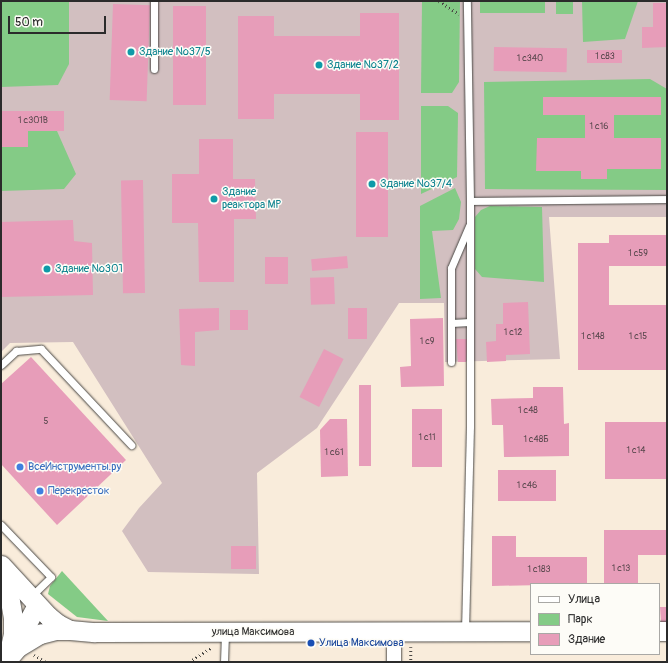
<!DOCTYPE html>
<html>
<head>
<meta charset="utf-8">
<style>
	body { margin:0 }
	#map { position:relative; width:668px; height:663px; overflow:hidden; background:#f9ecdb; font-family:Pangolin,sans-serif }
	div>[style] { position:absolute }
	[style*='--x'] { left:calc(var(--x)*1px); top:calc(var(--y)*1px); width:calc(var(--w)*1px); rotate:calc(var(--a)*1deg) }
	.industrial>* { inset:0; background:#d2bfc0 }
	.green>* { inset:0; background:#84cb86; transform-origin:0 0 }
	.building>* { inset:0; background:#e79db9; transform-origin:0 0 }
	.path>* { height:2.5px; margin-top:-1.25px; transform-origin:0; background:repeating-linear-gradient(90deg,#4a4845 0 1px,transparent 0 4px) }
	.roads { filter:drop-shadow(0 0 1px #4a4845) drop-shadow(0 0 1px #4a4845) }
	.lane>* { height:7px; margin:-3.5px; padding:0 3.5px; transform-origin:3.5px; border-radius:3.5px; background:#fff }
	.street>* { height:14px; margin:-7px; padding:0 7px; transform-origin:7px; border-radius:7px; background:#fff }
	.secondary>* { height:19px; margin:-9.5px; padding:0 9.5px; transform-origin:9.5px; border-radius:9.5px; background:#fff }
	.dots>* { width:11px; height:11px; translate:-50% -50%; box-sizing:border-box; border:2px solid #fdfcf7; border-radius:50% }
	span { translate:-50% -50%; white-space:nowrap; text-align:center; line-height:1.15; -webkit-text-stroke:3px #fdfcf7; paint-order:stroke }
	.number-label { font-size:9px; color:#5a484e }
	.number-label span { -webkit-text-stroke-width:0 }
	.culture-label { font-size:11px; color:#0d838f }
	.left { translate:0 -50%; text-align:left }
	.shop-label { font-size:11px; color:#366cbe }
	.street-label { font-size:11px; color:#2b2b2b }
	.transit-label { font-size:11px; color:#164399 }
	.frame { position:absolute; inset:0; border:2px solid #2b2b2b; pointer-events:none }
	.legend { position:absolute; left:530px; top:583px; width:130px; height:72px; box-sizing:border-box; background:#fdfcf7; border:1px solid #a9a8a5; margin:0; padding:5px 7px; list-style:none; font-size:12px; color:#2b2b2b }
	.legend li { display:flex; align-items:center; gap:8px; height:20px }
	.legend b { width:20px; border:1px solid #a9a8a5 }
	.scale { position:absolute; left:8px; top:16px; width:98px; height:18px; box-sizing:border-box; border:2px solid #2b2b2b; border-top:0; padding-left:5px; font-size:12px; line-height:14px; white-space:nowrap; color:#2b2b2b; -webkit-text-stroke:3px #fdfcf7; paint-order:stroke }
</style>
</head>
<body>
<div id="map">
	<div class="industrial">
		<i style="clip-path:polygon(1px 1px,667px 1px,667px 217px,549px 217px,560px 359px,445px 362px,444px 303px,399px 303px,317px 428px,257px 473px,259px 574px,148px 572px,122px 531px,139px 508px,162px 483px,73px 342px,10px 343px,1px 352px)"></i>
	</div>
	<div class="green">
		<i style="clip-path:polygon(1px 1px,69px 1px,69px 64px,58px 85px,1px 87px)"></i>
		<i style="clip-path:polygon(422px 1px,460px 1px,459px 82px,452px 93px,421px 93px)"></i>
		<i style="left:480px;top:1px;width:65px;height:12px"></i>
		<i style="left:556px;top:1px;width:17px;height:13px"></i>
		<i style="clip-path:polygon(582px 1px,638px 1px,625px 39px,583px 42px)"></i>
		<i style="clip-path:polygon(650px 79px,667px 89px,667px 190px,485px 189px,484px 82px)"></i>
		<i style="clip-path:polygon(421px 106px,448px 106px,458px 113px,457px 177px,421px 194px)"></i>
		<i style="clip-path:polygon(28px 131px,57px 131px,76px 174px,64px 189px,1px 191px,1px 147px,28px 147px)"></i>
		<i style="clip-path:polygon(455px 188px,461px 202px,459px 219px,453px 230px,432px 231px,441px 298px,420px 299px,420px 206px)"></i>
		<i style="clip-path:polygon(490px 206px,542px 207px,544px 282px,482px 277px,475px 269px,475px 217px,481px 210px)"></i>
		<i style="clip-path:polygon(62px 571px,108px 621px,77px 617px,48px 594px,50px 586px)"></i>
	</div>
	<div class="building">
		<i style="clip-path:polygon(653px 3px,667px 3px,667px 47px,642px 48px,642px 27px,653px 27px)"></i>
		<i style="left:113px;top:4px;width:37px;height:96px;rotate:2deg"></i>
		<i style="left:173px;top:6px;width:33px;height:99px"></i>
		<i style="clip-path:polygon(360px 13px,399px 13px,399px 120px,360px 120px,360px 94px,274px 94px,274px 119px,238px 119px,238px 16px,274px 16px,274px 36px,360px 36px)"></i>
		<i style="left:494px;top:47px;width:73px;height:24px;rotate:1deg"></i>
		<i style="left:622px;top:50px;width:13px;height:35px;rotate:90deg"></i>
		<i style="clip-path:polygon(543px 97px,661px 97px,661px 115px,614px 115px,614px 138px,661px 138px,661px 169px,607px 169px,607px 179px,581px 179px,581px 171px,536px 171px,537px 138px,585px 138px,585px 115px,543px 115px)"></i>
		<i style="clip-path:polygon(1px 111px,64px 111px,64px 131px,28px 131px,28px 147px,1px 147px)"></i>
		<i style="left:356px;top:132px;width:32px;height:105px"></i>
		<i style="clip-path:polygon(199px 139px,233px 139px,233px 179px,255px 179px,256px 219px,234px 219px,234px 282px,199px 282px,198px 223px,172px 223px,172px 174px,199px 174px)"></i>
		<i style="left:143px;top:180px;width:113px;height:22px;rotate:89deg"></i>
		<i style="clip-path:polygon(73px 220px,74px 241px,92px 243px,93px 295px,1px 297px,1px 222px)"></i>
		<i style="clip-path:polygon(609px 235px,667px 235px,667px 266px,609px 266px,609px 305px,667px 305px,667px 370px,578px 370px,578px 243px,609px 243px)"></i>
		<i style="left:347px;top:256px;width:12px;height:36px;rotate:85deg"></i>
		<i style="left:265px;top:257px;width:23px;height:27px"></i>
		<i style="left:334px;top:277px;width:27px;height:24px;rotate:88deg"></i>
		<i style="clip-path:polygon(528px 302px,530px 354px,506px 355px,506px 361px,487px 362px,486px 342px,496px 341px,496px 324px,503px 324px,503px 303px)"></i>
		<i style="clip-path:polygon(219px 308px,219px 330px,195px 332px,195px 366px,181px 365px,179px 309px)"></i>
		<i style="left:348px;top:308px;width:19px;height:31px"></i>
		<i style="left:230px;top:310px;width:18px;height:20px"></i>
		<i style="clip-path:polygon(443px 318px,444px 386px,401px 387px,400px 367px,411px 366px,410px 319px)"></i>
		<i style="clip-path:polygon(456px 339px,468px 339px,466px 362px,458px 362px)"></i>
		<i style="left:324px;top:349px;width:22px;height:54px;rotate:27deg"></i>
		<i style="clip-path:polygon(31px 357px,126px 460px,57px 525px,1px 464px,1px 384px)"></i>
		<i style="left:359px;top:385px;width:12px;height:81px"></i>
		<i style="clip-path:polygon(533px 387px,563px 387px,564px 424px,569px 423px,569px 456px,504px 457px,503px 425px,492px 425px,491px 399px,533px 398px)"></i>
		<i style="left:412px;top:409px;width:30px;height:58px"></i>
		<i style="clip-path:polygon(330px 419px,347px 419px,348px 476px,321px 477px,320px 430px)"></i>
		<i style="left:667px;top:422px;width:57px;height:62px;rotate:90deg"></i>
		<i style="left:556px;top:470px;width:31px;height:58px;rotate:90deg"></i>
		<i style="clip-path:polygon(604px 530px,667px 530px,667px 555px,638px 555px,638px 584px,604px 584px)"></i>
		<i style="clip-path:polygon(492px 536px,516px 536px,516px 557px,587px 557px,587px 584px,492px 586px)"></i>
		<i style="left:231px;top:546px;width:25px;height:23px"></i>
		<i style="clip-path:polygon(660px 607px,667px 607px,667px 622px,661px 622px)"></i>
	</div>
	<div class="path">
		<i style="--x:439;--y:1;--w:24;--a:33"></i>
		<i style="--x:411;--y:647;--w:15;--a:90"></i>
		<i style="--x:34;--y:655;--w:14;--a:30"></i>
		<i style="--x:189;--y:662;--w:27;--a:-33"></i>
	</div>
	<div class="roads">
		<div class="lane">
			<i style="--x:154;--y:1;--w:68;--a:90"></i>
			<i style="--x:470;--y:201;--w:197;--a:-0.6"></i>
			<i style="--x:451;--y:323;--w:19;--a:-3"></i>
			<i style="--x:451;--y:362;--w:94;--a:-90"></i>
			<i style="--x:451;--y:268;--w:46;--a:-66.8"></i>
			<i style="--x:1;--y:365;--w:21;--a:-43"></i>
			<i style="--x:16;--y:351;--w:25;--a:-5"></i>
			<i style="--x:41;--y:349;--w:132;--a:46.8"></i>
			<i style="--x:1;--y:525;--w:72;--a:46.1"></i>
			<i style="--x:51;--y:577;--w:28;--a:136"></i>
			<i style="--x:465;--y:631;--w:205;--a:-88.6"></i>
			<i style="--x:470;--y:426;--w:225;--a:-90"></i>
			<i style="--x:470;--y:201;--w:200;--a:-90.9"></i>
			<i style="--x:224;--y:662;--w:30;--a:-88"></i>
		</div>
		<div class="street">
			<i style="--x:394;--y:632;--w:30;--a:90"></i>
		</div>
		<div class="secondary">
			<i style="--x:1;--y:565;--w:69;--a:47.3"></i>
			<i style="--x:48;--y:616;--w:13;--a:39"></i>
			<i style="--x:58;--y:624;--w:13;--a:27"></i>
			<i style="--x:70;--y:630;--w:25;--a:5"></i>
			<i style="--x:95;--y:632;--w:436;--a:-0.1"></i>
			<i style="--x:1;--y:572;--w:13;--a:63"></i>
			<i style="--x:7;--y:584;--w:35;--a:80"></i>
			<i style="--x:13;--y:618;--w:16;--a:90"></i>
			<i style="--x:13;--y:634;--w:27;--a:103"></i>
			<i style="--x:659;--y:631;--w:8;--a:0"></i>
			<i style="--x:14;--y:647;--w:48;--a:-61.3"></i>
			<i style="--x:7;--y:660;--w:17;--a:-50"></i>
			<i style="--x:18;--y:647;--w:26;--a:-31"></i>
			<i style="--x:40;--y:634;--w:16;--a:-14"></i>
			<i style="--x:56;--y:630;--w:14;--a:0"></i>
		</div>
	</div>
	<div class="dots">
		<i style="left:131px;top:52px;background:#0f9aa8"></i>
		<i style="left:319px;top:65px;background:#0f9aa8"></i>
		<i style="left:372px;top:184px;background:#0f9aa8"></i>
		<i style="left:214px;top:199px;background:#0f9aa8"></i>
		<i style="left:47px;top:269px;background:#0f9aa8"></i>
		<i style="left:20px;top:467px;background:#3f7fe0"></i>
		<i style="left:40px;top:491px;background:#3f7fe0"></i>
		<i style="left:311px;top:643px;background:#1a4fb4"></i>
	</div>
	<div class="number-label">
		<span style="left:605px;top:57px">1 с83</span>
		<span style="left:530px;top:59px">1 с340</span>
		<span style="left:33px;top:121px">1 с301В</span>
		<span style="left:599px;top:127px">1 с16</span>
		<span style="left:638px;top:254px">1 с59</span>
		<span style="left:513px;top:333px">1 с12</span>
		<span style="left:593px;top:337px">1 с148</span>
		<span style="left:638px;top:337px">1 с15</span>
		<span style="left:427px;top:342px">1 с9</span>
		<span style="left:528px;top:411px">1 с48</span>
		<span style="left:46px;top:422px">5</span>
		<span style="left:427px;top:438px">1 с11</span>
		<span style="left:536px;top:440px">1 с48Б</span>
		<span style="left:636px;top:451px">1 с14</span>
		<span style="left:334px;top:453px">1 с61</span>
		<span style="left:527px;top:486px">1 с46</span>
		<span style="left:621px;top:569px">1 с13</span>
		<span style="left:539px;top:570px">1 с183</span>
	</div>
	<div class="culture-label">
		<span class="left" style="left:139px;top:52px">Здание №37/5</span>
		<span class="left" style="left:327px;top:65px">Здание №37/2</span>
		<span class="left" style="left:380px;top:184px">Здание №37/4</span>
		<span class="left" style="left:222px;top:199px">Здание<br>реактора МР</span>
		<span class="left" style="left:55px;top:269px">Здание №301</span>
	</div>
	<div class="shop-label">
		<span class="left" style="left:28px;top:467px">ВсеИнструменты.ру</span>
		<span class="left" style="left:48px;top:491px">Перекресток</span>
	</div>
	<div class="street-label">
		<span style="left:253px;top:632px">улица Максимова</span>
	</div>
	<div class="transit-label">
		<span class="left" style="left:319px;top:643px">Улица Максимова</span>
	</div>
	<div class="frame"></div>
	<ul class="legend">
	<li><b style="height:5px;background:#fff"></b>Улица</li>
	<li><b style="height:11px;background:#84cb86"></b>Парк</li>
	<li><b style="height:11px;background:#e79db9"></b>Здание</li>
	</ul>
	<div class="scale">50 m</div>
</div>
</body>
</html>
